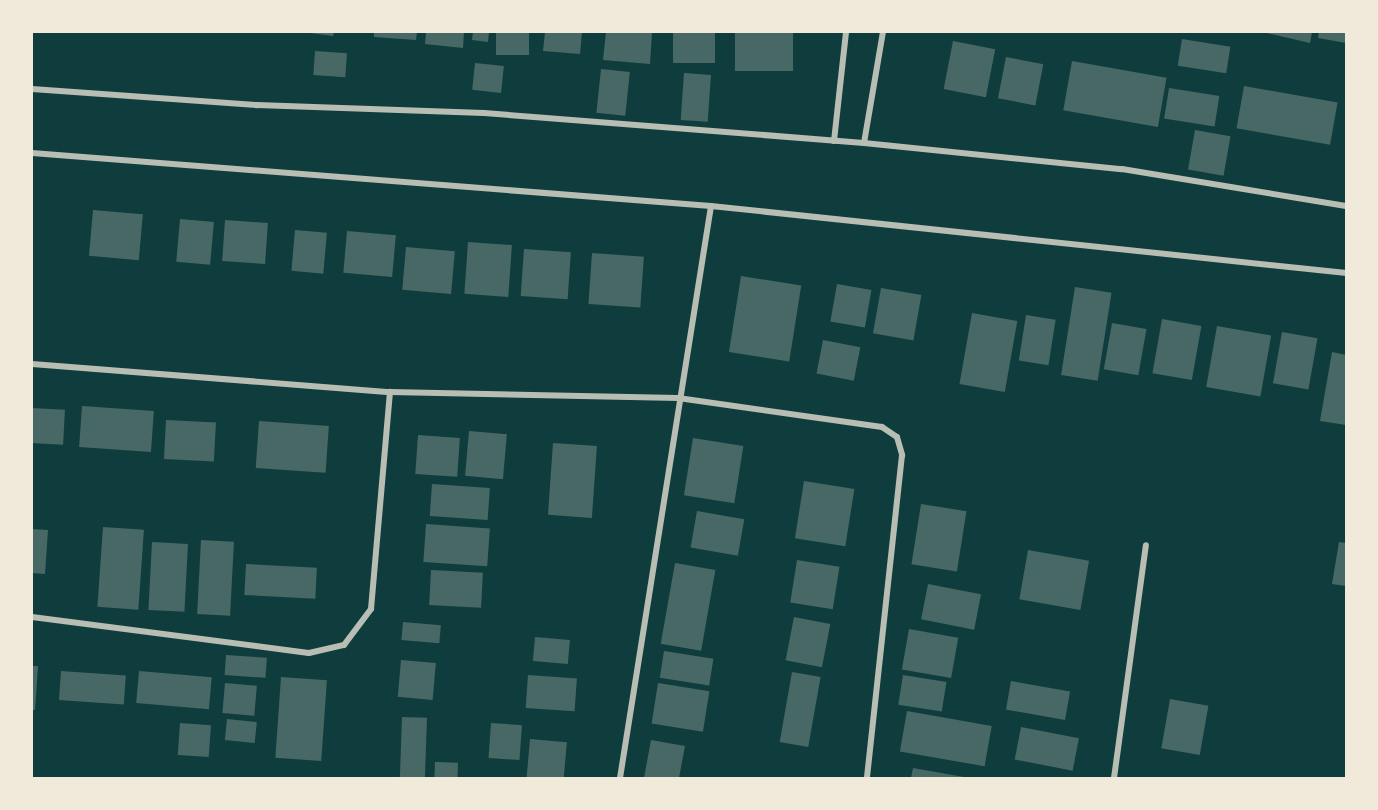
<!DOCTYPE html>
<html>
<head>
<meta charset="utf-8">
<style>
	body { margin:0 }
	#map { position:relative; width:1378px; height:810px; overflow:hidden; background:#0f3d3e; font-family:Helvetica,sans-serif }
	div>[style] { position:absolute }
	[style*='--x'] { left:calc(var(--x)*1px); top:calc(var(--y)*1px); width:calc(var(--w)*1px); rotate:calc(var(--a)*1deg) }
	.building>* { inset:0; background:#486865; transform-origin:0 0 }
	.minor>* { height:6px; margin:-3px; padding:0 3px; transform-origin:3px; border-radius:3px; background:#b8beb3 }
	span { translate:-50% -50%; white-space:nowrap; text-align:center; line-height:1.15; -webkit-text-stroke:4.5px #f1e9da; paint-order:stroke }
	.frame { position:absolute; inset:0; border:33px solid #f1e9da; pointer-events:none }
</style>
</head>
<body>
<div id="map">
	<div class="building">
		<i style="clip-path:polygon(302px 32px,334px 32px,333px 36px)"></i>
		<i style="clip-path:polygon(374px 32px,417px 32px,416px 40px,374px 37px)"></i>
		<i style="clip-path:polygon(426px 32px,464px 32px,463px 48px,425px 44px)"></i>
		<i style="clip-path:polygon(473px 32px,489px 32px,488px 42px,472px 40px)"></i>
		<i style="left:496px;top:32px;width:33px;height:23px"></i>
		<i style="clip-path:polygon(545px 32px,582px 32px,580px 54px,543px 51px)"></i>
		<i style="clip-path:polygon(606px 32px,652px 32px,650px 64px,603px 60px)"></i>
		<i style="left:673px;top:32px;width:42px;height:31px"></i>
		<i style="left:735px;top:32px;width:58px;height:39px"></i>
		<i style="clip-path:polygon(1262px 32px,1312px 32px,1310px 43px)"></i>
		<i style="clip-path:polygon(1319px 32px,1346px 32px,1346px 43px,1318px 38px)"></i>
		<i style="left:1182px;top:39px;width:49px;height:27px;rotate:9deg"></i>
		<i style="left:953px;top:41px;width:43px;height:49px;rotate:11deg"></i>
		<i style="left:315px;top:51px;width:32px;height:24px;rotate:4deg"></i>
		<i style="left:1006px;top:57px;width:38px;height:42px;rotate:11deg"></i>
		<i style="left:1072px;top:61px;width:96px;height:50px;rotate:10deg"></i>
		<i style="left:475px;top:63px;width:29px;height:27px;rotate:6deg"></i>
		<i style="left:601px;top:69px;width:29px;height:44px;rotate:6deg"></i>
		<i style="left:684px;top:73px;width:27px;height:47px;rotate:4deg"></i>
		<i style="left:1244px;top:86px;width:95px;height:43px;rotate:10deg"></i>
		<i style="left:1169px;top:88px;width:51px;height:31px;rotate:9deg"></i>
		<i style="left:1195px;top:130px;width:36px;height:40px;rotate:10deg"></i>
		<i style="left:93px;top:210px;width:50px;height:46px;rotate:5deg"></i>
		<i style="left:180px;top:219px;width:34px;height:43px;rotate:5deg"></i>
		<i style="left:225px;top:220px;width:43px;height:41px;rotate:4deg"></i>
		<i style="left:295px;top:230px;width:32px;height:41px;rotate:5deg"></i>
		<i style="left:347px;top:231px;width:49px;height:42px;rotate:5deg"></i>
		<i style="left:468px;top:242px;width:44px;height:52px;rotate:4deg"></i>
		<i style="left:406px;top:247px;width:49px;height:43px;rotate:5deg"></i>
		<i style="left:524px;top:249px;width:47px;height:47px;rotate:4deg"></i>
		<i style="left:592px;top:253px;width:52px;height:51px;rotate:4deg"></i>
		<i style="left:741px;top:276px;width:61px;height:77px;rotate:9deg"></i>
		<i style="left:837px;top:284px;width:35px;height:38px;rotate:10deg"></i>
		<i style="left:1075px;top:287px;width:37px;height:89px;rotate:9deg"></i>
		<i style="left:881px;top:288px;width:41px;height:46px;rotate:10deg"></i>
		<i style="left:972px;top:313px;width:46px;height:72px;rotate:10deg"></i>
		<i style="left:1026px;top:315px;width:30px;height:46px;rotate:9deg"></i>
		<i style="left:1162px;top:319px;width:40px;height:55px;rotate:10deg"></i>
		<i style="left:1112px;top:323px;width:35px;height:47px;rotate:10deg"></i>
		<i style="left:1217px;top:326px;width:55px;height:62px;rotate:10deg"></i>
		<i style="left:1282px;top:332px;width:36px;height:52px;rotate:10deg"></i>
		<i style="left:823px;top:340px;width:38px;height:34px;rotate:11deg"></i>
		<i style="clip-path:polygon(1332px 352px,1346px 355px,1346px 425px,1320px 421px)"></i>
		<i style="left:82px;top:406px;width:72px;height:41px;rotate:4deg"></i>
		<i style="left:32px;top:408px;width:33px;height:35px;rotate:3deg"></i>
		<i style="left:166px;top:420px;width:50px;height:39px;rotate:3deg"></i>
		<i style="left:259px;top:421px;width:70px;height:47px;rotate:4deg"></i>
		<i style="left:469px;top:431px;width:38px;height:45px;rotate:5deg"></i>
		<i style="left:418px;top:435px;width:42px;height:39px;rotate:4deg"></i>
		<i style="left:693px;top:438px;width:51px;height:58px;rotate:9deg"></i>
		<i style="left:553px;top:443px;width:44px;height:72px;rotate:4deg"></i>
		<i style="left:804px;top:481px;width:51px;height:58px;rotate:9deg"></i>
		<i style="left:432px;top:484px;width:58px;height:32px;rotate:4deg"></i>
		<i style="left:921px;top:504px;width:46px;height:61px;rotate:9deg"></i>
		<i style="left:697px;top:511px;width:48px;height:37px;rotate:10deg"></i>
		<i style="left:426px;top:524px;width:64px;height:38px;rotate:4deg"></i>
		<i style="left:103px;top:527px;width:41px;height:80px;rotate:4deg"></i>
		<i style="clip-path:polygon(32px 529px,48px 530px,45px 574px,32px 573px)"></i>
		<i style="left:201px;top:540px;width:33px;height:74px;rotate:3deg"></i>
		<i style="left:152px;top:542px;width:36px;height:68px;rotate:3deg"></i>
		<i style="clip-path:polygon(1339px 542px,1346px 543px,1346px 586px,1332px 584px)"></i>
		<i style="left:1028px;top:550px;width:62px;height:50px;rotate:10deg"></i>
		<i style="left:797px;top:560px;width:43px;height:43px;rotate:9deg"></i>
		<i style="left:675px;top:563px;width:41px;height:82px;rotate:10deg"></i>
		<i style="left:246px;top:564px;width:71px;height:31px;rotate:3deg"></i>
		<i style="left:431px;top:570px;width:52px;height:35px;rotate:3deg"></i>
		<i style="left:928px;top:584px;width:54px;height:36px;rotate:11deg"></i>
		<i style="left:794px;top:617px;width:37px;height:44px;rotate:11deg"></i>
		<i style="left:403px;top:622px;width:38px;height:18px;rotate:5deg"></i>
		<i style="left:909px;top:629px;width:50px;height:41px;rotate:10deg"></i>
		<i style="left:535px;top:637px;width:35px;height:24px;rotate:5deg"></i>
		<i style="left:664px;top:651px;width:50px;height:27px;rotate:9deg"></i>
		<i style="left:226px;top:655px;width:41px;height:20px;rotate:4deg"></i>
		<i style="left:401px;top:660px;width:35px;height:37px;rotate:5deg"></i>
		<i style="clip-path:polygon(32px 666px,38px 666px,35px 710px,32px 710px)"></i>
		<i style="left:61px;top:671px;width:65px;height:29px;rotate:4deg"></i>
		<i style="left:139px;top:671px;width:73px;height:32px;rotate:5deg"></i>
		<i style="left:792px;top:672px;width:29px;height:71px;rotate:10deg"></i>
		<i style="left:528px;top:675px;width:49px;height:33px;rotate:4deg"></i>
		<i style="left:903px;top:675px;width:44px;height:30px;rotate:9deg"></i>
		<i style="left:281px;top:677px;width:46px;height:81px;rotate:4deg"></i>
		<i style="left:1011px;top:681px;width:60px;height:29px;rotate:10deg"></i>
		<i style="left:225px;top:683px;width:32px;height:30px;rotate:5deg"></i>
		<i style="left:658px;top:683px;width:52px;height:41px;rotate:9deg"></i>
		<i style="left:1170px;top:699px;width:39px;height:50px;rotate:10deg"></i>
		<i style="left:907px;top:711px;width:86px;height:41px;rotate:10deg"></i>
		<i style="left:402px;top:717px;width:25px;height:61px;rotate:2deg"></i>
		<i style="left:227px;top:719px;width:30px;height:21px;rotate:6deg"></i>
		<i style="left:180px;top:723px;width:31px;height:32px;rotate:4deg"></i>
		<i style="left:491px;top:723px;width:31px;height:35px;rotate:4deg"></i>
		<i style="left:1021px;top:727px;width:59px;height:33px;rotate:11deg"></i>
		<i style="left:530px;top:739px;width:37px;height:39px;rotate:5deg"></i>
		<i style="clip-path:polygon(651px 740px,685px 746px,679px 778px,644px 778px)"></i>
		<i style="left:435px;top:762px;width:23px;height:16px;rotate:2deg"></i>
		<i style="clip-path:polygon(913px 768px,964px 777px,964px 778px,911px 778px)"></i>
	</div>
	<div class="minor">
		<i style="--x:32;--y:89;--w:226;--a:4.1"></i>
		<i style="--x:257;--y:105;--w:227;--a:2"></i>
		<i style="--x:484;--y:113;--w:381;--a:4.5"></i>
		<i style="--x:864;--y:143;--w:259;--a:5.8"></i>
		<i style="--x:1122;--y:169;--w:227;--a:9.4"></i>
		<i style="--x:834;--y:141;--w:110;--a:-83.7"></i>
		<i style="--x:864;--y:143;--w:113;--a:-80.3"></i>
		<i style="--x:32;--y:153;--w:681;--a:4.46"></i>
		<i style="--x:711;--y:206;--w:639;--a:6.02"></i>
		<i style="--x:32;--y:364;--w:359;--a:4.5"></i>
		<i style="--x:390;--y:392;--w:288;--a:1.2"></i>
		<i style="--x:678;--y:398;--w:206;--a:8.1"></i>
		<i style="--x:882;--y:427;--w:18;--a:34"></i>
		<i style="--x:897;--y:437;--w:19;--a:74"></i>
		<i style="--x:902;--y:455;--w:325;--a:96.2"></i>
		<i style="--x:32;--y:617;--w:279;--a:7.4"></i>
		<i style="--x:309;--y:653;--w:36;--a:-13"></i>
		<i style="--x:344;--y:645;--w:45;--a:-53.1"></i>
		<i style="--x:371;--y:609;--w:218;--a:-85"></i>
		<i style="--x:620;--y:778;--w:579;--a:-80.96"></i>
		<i style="--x:1114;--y:778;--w:235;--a:-82.2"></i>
	</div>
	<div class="frame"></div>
</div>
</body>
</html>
